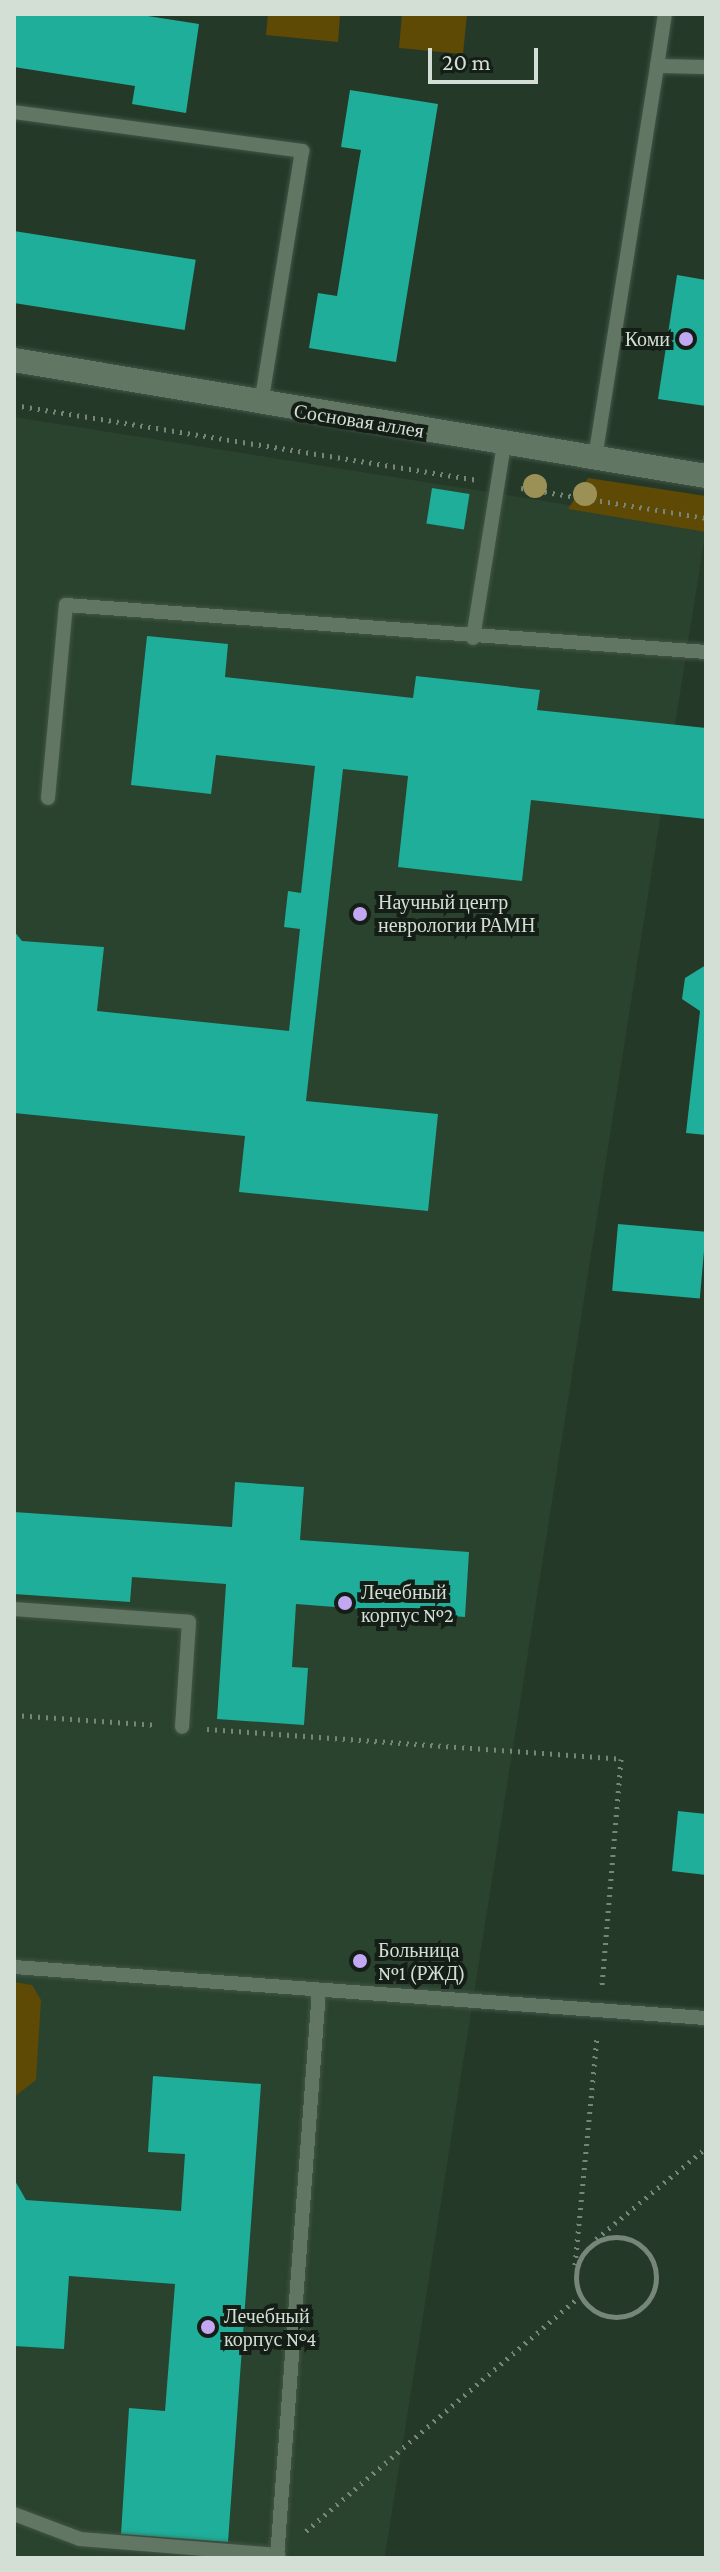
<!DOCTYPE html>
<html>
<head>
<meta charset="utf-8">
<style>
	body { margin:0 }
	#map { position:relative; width:720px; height:2572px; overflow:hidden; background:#253929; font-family:"Crimson Pro",serif }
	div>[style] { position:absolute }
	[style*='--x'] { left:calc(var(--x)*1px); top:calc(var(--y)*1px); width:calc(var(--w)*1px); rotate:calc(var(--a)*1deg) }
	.built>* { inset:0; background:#29432e; transform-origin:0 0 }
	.green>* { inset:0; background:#5f4a05 }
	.building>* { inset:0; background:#1eae99; transform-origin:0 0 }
	.path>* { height:5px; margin-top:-2.5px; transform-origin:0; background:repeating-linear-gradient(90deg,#768678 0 2px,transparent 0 8px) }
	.path>.ring { margin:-2.5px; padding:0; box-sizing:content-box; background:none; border:5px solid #768678; border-radius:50% }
	.roads { filter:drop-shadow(0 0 2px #445548) drop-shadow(0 0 2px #445548) }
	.lane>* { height:14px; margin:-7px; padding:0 7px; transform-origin:7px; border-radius:7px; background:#617764 }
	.street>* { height:24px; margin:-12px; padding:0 12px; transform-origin:12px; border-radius:12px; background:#617764 }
	.trees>* { width:24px; height:24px; margin:-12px; border-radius:50%; background:#9b9157 }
	.dots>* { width:22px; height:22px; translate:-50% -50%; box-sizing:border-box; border:4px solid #151e16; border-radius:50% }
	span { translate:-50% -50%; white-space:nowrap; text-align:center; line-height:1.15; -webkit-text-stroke:8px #151e16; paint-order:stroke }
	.poi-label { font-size:20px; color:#d3dfd4 }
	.right { translate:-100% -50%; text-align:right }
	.left { translate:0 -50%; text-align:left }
	.street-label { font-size:20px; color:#d3dfd4 }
	.frame { position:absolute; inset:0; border:16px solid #d3dfd4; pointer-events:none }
	.scale { position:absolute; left:428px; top:48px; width:110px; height:36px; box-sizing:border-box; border:4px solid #d3dfd4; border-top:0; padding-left:10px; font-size:24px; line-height:28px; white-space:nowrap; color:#d3dfd4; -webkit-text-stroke:6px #151e16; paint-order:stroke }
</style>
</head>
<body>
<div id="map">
	<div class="built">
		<i style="left:14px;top:417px;width:701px;height:2141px;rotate:9deg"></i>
	</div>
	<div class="green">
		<i style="clip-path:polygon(268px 14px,340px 14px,338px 42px,266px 35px)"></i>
		<i style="clip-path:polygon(402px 14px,467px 14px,463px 54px,399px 48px)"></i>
		<i style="clip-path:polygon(588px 478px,706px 496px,706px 532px,568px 509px)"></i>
		<i style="clip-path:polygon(14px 1982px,32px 1985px,41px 2000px,36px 2080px,14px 2097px)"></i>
	</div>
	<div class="building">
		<i style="clip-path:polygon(14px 14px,135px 14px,199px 24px,186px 113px,132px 104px,135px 86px,14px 67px)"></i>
		<i style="clip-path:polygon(350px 90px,438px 104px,396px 362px,309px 348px,318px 293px,337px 296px,358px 167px,361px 150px,341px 147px)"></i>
		<i style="left:14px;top:231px;width:184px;height:71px;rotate:9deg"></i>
		<i style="clip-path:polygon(677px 275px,706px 280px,706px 406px,658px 399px)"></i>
		<i style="left:432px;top:488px;width:38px;height:36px;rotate:9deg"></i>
		<i style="clip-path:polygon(147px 636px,228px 644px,225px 677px,413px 698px,416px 676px,540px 690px,537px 710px,706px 728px,706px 819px,531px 800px,522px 881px,398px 867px,408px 776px,343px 769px,306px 1101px,438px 1114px,428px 1211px,239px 1192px,245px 1136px,14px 1113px,14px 931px,22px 941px,104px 947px,97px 1011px,289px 1031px,300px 929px,284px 927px,288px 891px,301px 893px,315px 766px,216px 755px,211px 794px,131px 785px)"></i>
		<i style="clip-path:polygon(706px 965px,706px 1135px,686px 1133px,700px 1011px,682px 999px,685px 978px)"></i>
		<i style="left:618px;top:1224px;width:88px;height:67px;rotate:5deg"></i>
		<i style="clip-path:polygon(235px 1482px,304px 1487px,300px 1540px,469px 1552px,465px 1617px,296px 1604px,292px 1667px,308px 1668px,304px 1725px,217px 1719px,226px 1584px,132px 1577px,130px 1602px,14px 1594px,14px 1512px,232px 1527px)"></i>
		<i style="clip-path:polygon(678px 1811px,706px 1814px,706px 1875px,672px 1871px)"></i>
		<i style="clip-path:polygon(153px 2076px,261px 2084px,228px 2542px,121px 2534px,129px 2408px,165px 2411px,175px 2284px,69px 2276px,64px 2349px,14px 2346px,14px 2179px,26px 2200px,181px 2211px,185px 2154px,148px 2152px)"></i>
	</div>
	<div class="path">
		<i style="--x:14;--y:405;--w:468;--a:9.2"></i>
		<i style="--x:521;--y:488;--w:187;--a:9.2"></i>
		<i style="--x:14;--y:1715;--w:144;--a:4"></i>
		<i style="--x:207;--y:1729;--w:415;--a:4.1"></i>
		<i style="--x:621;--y:1759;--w:227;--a:94.8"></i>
		<i class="ring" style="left:576px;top:2237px;width:75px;height:75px"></i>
		<i style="--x:596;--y:2239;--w:143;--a:-39.6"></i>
		<i style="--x:575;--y:2265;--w:231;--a:-84.5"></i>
		<i style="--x:306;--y:2531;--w:358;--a:-40.6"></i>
	</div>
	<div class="roads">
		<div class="lane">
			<i style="--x:657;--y:66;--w:53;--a:-81.3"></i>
			<i style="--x:14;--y:112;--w:291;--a:7.7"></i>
			<i style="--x:302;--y:151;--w:257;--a:99.2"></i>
			<i style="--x:595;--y:458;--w:397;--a:-81"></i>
			<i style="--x:657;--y:66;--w:49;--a:1.2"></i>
			<i style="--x:473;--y:638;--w:196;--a:-80.9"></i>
			<i style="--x:48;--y:798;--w:194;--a:-84.7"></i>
			<i style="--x:66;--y:605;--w:642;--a:4.2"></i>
			<i style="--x:14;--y:1609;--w:175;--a:4.2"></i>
			<i style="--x:189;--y:1622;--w:105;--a:93.8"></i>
			<i style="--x:14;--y:1967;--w:694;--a:4.22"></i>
			<i style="--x:14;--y:2514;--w:71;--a:20.7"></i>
			<i style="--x:80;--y:2539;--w:199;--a:4.6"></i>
			<i style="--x:277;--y:2558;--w:570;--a:-85.77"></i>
		</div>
		<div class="street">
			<i style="--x:14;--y:360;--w:702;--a:9.52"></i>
		</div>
	</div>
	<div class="trees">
		<i style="left:535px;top:486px"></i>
		<i style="left:585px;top:494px"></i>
	</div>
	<div class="dots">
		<i style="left:686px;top:339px;background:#c2a8f3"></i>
		<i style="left:360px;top:914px;background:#c2a8f3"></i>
		<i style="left:345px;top:1603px;background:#c2a8f3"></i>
		<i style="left:360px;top:1961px;background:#c2a8f3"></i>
		<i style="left:208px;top:2327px;background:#c2a8f3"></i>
	</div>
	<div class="poi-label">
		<span class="right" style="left:670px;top:339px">Коми</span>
		<span class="left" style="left:378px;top:914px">Научный центр<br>неврологии РАМН</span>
		<span class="left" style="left:361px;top:1604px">Лечебный<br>корпус №2</span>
		<span class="left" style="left:378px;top:1962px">Больница<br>№1 (РЖД)</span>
		<span class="left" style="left:224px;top:2328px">Лечебный<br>корпус №4</span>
	</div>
	<div class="street-label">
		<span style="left:359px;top:421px;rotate:9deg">Сосновая аллея</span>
	</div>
	<div class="frame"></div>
	<div class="scale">20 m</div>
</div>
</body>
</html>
